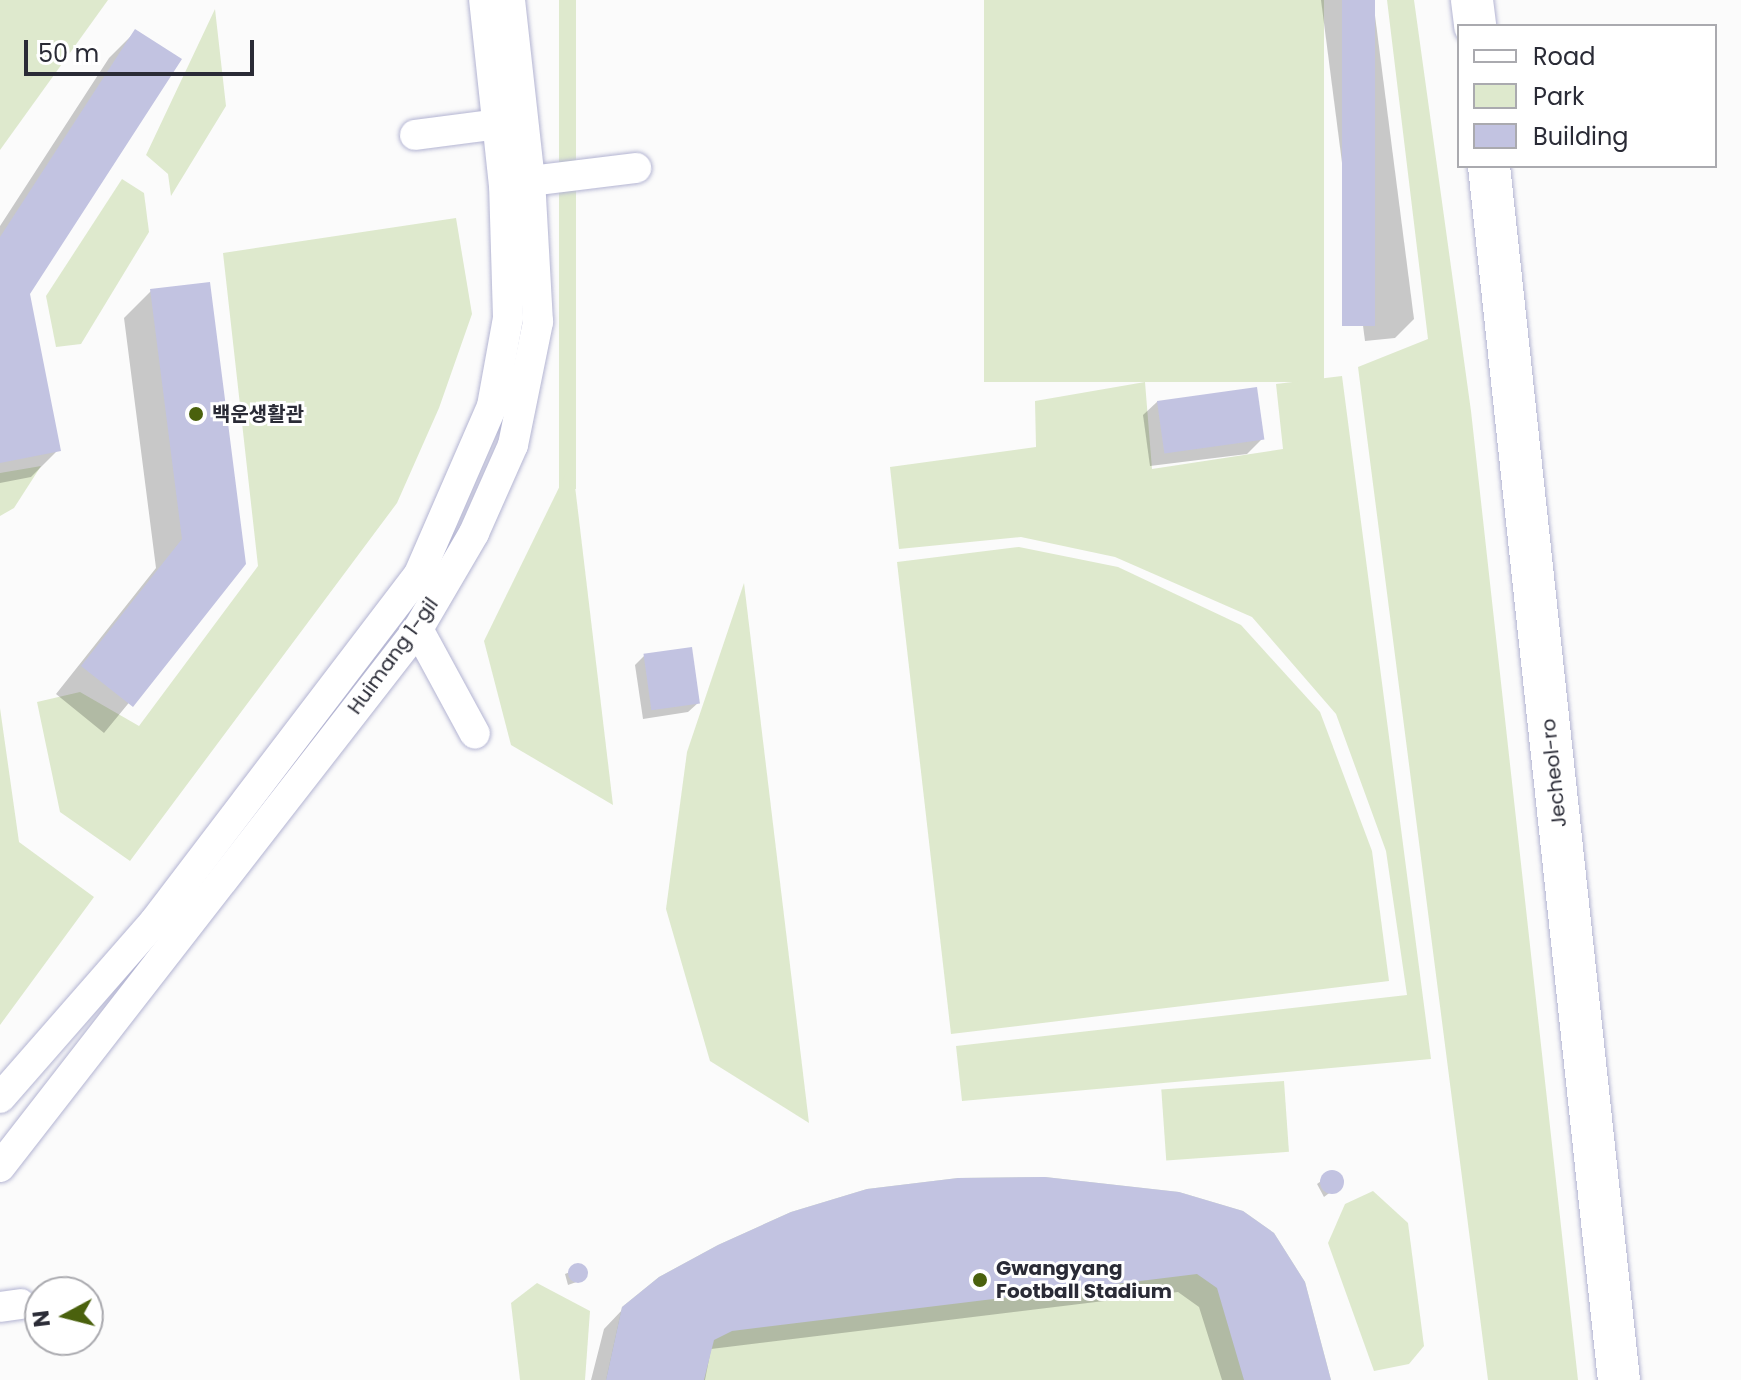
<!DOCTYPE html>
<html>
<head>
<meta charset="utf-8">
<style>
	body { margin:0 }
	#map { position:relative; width:1741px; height:1380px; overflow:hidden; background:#fbfbfb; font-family:Poppins,"Noto Sans KR",sans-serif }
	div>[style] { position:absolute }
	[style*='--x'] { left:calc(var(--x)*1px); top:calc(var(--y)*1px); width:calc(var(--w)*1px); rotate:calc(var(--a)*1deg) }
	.green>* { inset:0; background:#dee9cd; transform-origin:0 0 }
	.shadow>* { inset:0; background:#0003 }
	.building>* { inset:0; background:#c2c3e1; transform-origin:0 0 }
	.round { border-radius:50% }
	.roads { filter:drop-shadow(0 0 2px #b3b4d2) drop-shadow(0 0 2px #b3b4d2) }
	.street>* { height:30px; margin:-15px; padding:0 15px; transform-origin:15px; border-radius:15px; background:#fff }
	.secondary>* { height:42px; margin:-21px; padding:0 21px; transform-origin:21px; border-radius:21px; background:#fff }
	.dots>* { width:22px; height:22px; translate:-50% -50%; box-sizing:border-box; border:4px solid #fff; border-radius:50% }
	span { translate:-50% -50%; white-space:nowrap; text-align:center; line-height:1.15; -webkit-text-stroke:6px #fff; paint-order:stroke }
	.poi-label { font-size:20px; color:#2a2b36; font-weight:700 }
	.left { translate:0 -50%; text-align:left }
	.street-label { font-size:20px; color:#2a2b36 }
	.legend { position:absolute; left:1457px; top:24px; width:260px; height:144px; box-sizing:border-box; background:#fff; border:2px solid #aaaaaf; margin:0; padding:10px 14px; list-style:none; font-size:24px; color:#2a2b36 }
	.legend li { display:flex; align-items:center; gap:16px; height:40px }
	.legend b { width:40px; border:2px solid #aaaaaf }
	.north { position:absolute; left:24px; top:1276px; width:80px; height:80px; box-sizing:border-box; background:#fff; border:2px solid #aaaaaf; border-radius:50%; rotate:263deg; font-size:22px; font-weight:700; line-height:32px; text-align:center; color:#2a2b36 }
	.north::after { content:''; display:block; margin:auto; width:28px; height:36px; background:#4a610d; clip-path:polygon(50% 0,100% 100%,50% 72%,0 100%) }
	.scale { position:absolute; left:24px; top:40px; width:230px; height:36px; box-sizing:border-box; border:4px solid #2a2b36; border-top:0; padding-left:10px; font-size:24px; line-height:28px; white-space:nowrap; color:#2a2b36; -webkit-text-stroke:6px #fff; paint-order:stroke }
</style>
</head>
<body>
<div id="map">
	<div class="green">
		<i style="clip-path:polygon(0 0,108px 0,0 150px)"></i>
		<i style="left:559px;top:0;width:17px;height:489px"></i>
		<i style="left:984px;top:0;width:340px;height:382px"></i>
		<i style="clip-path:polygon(1387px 0,1414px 0,1471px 411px,1578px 1380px,1488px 1380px,1358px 367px,1428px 339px)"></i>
		<i style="clip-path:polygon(215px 9px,226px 106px,171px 196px,168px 174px,146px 155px)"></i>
		<i style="clip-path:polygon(122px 179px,144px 193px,149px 232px,81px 344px,56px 347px,46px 296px)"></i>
		<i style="clip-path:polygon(456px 218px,472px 314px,439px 408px,397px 503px,130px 861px,60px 812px,37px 702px,80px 692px,139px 726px,258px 566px,223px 253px)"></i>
		<i style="clip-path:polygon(1342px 376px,1431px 1059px,962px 1101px,956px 1046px,1407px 995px,1386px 851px,1336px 714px,1252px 617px,1115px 557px,1021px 537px,899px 549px,890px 467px,1036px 447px,1035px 401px,1145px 382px,1152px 469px,1283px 449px,1276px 384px)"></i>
		<i style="clip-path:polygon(572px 461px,613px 805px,511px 745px,484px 641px)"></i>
		<i style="clip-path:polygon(41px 466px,14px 508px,0 516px,0 473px)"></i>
		<i style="clip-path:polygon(1019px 547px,1118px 567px,1241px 625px,1320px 712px,1372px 851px,1389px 981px,951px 1034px,897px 562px)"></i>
		<i style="clip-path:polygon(744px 583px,809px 1123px,710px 1061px,666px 909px,687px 752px)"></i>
		<i style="clip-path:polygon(0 708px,19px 842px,94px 897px,0 1025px)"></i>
		<i style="left:1284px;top:1081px;width:71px;height:123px;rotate:86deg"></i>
		<i style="clip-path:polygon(1045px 1177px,1179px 1192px,1243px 1211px,1274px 1233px,1305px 1282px,1331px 1380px,606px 1380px,622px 1307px,659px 1277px,718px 1245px,791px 1212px,867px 1189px,958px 1178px)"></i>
		<i style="clip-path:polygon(1373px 1191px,1408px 1223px,1424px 1346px,1409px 1364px,1374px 1371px,1328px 1243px,1345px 1204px)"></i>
		<i style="clip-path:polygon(537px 1283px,590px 1311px,585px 1380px,520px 1380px,511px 1303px)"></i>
	</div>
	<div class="shadow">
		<i style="clip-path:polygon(1321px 0,1373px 0,1414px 319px,1395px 338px,1365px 341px)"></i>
		<i style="clip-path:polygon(136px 31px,28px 293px,58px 450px,31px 477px,0 483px,0 226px,109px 58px)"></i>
		<i style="clip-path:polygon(151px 291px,244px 563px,104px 733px,56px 694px,156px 568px,124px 318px)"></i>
		<i style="clip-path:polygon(1158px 401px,1262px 439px,1247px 454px,1150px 466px,1143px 415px)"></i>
		<i style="clip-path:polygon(644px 656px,698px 703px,688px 712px,643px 719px,635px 665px)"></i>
		<i style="clip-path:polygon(1332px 1173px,1341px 1184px,1324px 1197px,1317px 1184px)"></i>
		<i style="clip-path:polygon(792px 1213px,1303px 1283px,1329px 1380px,1222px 1380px,1199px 1307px,1178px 1292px,711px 1349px,705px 1380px,591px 1380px,604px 1329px,623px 1309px)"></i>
		<i style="clip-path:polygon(582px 1267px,582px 1280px,568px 1285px,565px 1274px)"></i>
	</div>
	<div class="building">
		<i style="left:1342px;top:0;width:33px;height:326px"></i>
		<i style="clip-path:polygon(135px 29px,182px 59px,30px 294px,61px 451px,0 463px,0 237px)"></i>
		<i style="clip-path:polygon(210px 282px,246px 564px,133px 707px,81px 666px,182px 539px,150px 289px)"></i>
		<i style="left:1257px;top:387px;width:53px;height:101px;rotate:82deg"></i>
		<i style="left:692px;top:647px;width:57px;height:49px;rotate:82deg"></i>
		<i class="round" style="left:1320px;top:1170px;width:24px;height:24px"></i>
		<i style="clip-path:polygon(1045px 1177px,1179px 1192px,1243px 1211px,1274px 1233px,1305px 1282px,1331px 1380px,1244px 1380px,1217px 1288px,1197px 1274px,732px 1331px,714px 1340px,704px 1380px,606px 1380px,622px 1307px,659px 1277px,718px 1245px,791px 1212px,867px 1189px,958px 1178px)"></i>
		<i class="round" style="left:568px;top:1263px;width:20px;height:20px"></i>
	</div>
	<div class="roads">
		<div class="street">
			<i style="--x:415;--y:135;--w:84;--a:-7.5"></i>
			<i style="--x:530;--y:181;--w:107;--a:-7"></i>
			<i style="--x:418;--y:629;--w:119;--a:61.5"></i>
			<i style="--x:0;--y:1098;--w:234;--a:-48.8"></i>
			<i style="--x:154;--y:922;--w:437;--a:-52.7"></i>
			<i style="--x:419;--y:574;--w:183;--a:-66.5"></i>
			<i style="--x:492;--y:406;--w:89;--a:-79.7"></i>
			<i style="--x:508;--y:318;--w:132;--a:-91.7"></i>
			<i style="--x:504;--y:186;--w:187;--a:-96.1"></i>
			<i style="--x:0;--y:1167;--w:681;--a:-52.15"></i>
			<i style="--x:418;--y:629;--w:111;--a:-59.7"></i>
			<i style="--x:474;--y:533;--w:96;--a:-66.1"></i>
			<i style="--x:513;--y:445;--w:126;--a:-78.5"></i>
			<i style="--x:538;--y:322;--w:141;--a:-93.2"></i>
			<i style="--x:530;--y:181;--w:182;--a:-96.3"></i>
			<i style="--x:0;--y:1307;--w:21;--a:-8"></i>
		</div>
		<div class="secondary">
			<i style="--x:1472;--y:0;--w:26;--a:83"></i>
			<i style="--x:1489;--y:166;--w:1221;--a:83.89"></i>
		</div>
	</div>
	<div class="dots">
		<i style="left:196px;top:414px;background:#4a610d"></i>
		<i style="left:980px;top:1280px;background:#4a610d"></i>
	</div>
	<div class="poi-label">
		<span class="left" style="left:212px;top:414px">백운생활관</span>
		<span class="left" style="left:996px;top:1280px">Gwangyang<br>Football Stadium</span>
	</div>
	<div class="street-label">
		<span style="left:393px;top:656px;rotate:-54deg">Huimang 1-gil</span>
		<span style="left:1554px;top:773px;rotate:-96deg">Jecheol-ro</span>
	</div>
	<ul class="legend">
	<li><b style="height:10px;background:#fff"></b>Road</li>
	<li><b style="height:22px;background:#dee9cd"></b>Park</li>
	<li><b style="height:22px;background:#c2c3e1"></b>Building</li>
	</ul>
	<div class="north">N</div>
	<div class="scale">50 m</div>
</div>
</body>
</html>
